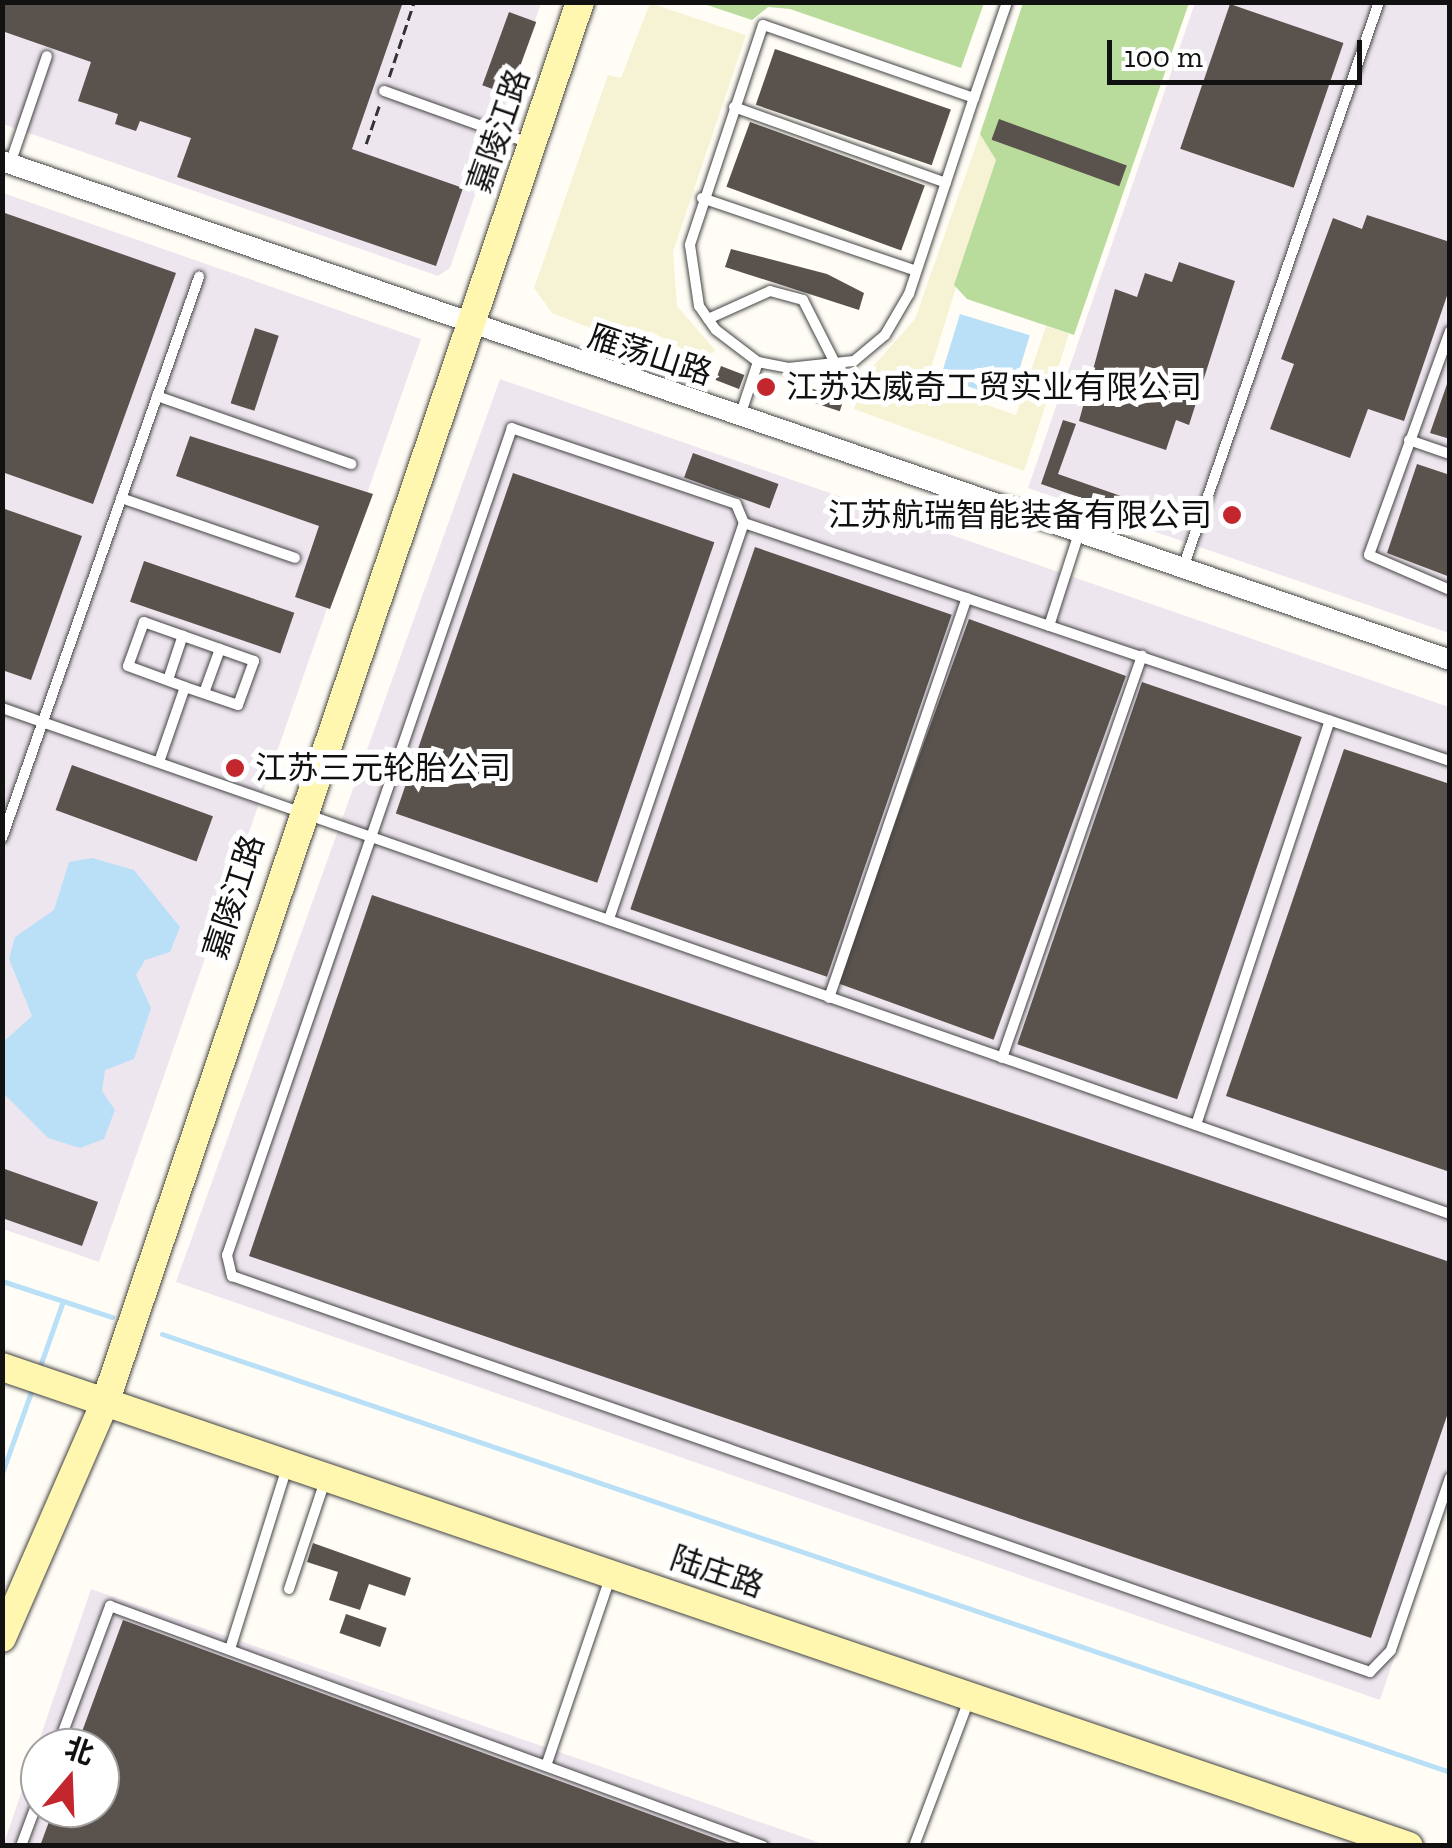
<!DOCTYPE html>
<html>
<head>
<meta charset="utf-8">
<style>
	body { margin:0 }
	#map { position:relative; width:1452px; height:1848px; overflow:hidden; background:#fffdf5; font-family:"Zilla Slab","Noto Sans SC",serif }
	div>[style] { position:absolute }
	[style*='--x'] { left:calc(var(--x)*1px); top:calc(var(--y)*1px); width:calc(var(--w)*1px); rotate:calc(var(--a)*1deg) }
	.industrial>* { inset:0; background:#eee6ef }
	.farmland>* { inset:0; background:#f6f3d4 }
	.forest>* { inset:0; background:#b9dc9c }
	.water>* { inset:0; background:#b9e0f7; transform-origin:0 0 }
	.stream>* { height:5px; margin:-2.5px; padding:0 2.5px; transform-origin:2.5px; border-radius:2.5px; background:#b9e0f7 }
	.building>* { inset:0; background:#5a524d; transform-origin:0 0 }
	.path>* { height:2.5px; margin-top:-1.25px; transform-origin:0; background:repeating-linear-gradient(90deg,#333 0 10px,transparent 0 15px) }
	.roads { filter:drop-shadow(0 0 2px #444) drop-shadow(0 0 2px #444) }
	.lane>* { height:10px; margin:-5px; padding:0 5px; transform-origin:5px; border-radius:5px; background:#fff }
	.street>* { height:20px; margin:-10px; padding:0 10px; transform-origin:10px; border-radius:10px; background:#fff }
	.secondary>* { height:28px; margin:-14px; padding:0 14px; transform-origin:14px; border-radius:14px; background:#fff6b0 }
	.dots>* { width:28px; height:28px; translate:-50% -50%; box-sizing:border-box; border:5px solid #fff; border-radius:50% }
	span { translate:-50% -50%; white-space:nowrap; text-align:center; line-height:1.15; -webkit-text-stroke:10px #fff; paint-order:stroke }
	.street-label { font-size:32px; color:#111 }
	.poi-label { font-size:32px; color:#111 }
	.left { translate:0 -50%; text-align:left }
	.right { translate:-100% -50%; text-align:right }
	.frame { position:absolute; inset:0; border:5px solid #111; pointer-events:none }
	.north { position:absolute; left:20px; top:1728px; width:100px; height:100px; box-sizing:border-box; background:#fff; border:2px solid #a0a0a0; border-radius:50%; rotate:19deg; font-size:28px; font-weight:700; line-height:40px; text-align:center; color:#111 }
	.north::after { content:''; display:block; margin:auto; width:35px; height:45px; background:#c4262e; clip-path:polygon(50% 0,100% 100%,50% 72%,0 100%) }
	.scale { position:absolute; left:1107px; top:40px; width:255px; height:45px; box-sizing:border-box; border:5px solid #111; border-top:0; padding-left:12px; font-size:30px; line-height:35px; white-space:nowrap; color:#111; -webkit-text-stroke:8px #fff; paint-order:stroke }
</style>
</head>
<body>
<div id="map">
	<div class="industrial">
		<i style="clip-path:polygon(3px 3px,541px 3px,450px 268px,438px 276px,3px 124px)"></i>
		<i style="clip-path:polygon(1195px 3px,1449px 3px,1449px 633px,1028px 488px)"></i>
		<i style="clip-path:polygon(3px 193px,421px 339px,99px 1262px,3px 1229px)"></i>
		<i style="clip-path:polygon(500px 379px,1449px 707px,1449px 1496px,1380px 1700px,176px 1282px)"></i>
		<i style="clip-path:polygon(evenodd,91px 1589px,826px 1845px,3px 1846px,91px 1589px,40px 1748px,100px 1748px,100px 1808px,40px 1808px,40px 1748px)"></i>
	</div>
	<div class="farmland">
		<i style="clip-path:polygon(650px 3px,746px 35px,673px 252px,677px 306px,715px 350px,705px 361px,650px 331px,629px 343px,552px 313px,534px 288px,608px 75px,621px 78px)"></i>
		<i style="clip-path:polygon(980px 134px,996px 159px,926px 384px,1016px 415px,1046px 326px,1069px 334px,1024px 471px,854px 409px,862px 379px,915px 319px)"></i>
	</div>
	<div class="forest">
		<i style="clip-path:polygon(701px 3px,984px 3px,961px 68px,790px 9px,768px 7px,752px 20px)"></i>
		<i style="clip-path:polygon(1023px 3px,1189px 3px,1074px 335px,967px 299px,954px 285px,996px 160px,980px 134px)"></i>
	</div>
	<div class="water">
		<i style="left:960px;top:314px;width:73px;height:67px;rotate:17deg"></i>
		<i style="clip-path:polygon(92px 858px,134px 870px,180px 927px,170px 952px,145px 960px,136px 975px,151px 1008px,134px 1059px,105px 1070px,102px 1091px,115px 1110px,104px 1139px,80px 1148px,48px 1138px,3px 1093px,2px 1043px,32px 1016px,9px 959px,15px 937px,54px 910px,69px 862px)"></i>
	</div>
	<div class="stream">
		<i style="--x:2;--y:1281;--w:116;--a:18.1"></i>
		<i style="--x:162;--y:1334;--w:1360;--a:18.78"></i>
		<i style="--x:39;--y:1369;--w:72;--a:-70.6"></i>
		<i style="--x:2;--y:1473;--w:89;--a:-70.3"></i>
	</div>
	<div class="building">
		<i style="clip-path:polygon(2px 2px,403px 2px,352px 149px,463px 188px,436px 266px,177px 177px,191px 138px,140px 121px,136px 131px,115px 124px,118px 114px,78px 101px,91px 62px,2px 31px)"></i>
		<i style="left:1230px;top:4px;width:120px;height:153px;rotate:19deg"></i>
		<i style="left:509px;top:12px;width:29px;height:78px;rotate:20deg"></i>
		<i style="left:775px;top:49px;width:186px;height:59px;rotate:19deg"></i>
		<i style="left:999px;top:119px;width:136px;height:22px;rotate:20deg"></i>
		<i style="left:750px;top:122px;width:186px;height:69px;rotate:20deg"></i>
		<i style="clip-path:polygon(2px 212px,176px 273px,93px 504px,2px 472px)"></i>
		<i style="clip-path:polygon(1367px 215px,1450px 242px,1450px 287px,1404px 421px,1368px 409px,1350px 458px,1270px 429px,1294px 364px,1281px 359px,1333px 218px,1362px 229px)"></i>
		<i style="clip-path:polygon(731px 249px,827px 274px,864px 293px,859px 310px,725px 267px)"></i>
		<i style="clip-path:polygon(1179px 262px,1235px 281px,1189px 425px,1176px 420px,1166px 450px,1079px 421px,1115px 289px,1137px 297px,1145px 273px,1172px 282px)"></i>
		<i style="left:255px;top:328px;width:25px;height:79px;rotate:18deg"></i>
		<i style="left:721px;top:366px;width:25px;height:15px;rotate:21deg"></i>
		<i style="clip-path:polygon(1447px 384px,1450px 384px,1450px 439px,1430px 433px)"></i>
		<i style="left:801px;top:385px;width:45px;height:13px;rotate:18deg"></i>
		<i style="clip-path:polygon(1063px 420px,1076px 424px,1058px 474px,1178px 516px,1174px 530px,1041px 484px)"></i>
		<i style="clip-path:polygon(190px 436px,373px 494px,330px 609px,295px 597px,319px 526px,176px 476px)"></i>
		<i style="left:693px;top:453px;width:91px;height:26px;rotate:20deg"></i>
		<i style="clip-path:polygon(1417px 464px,1450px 475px,1450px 577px,1387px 553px)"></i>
		<i style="left:513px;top:473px;width:213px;height:360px;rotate:19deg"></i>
		<i style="clip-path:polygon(2px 508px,82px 536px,31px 680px,2px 670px)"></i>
		<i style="left:755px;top:547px;width:208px;height:383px;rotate:19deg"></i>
		<i style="left:144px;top:561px;width:159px;height:43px;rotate:19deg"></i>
		<i style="left:969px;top:619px;width:167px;height:387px;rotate:20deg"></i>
		<i style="left:1142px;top:682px;width:169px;height:383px;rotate:19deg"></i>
		<i style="clip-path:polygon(1344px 749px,1450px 784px,1450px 1172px,1226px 1096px)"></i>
		<i style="left:72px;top:765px;width:150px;height:48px;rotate:20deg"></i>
		<i style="clip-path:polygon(372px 895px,1450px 1262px,1450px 1407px,1371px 1638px,249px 1256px)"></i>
		<i style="clip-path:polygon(2px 1168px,98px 1202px,82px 1246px,2px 1218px)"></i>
		<i style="clip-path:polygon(313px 1543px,411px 1578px,405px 1596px,369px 1584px,360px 1610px,329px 1600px,338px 1572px,307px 1562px)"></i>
		<i style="left:346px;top:1614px;width:43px;height:20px;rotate:19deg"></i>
		<i style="clip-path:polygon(123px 1620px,736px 1846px,40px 1846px,54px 1808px,100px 1808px,100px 1748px,76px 1748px)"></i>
	</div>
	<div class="path">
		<i style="--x:389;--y:77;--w:79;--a:-71.6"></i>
		<i style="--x:366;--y:144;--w:43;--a:-71.1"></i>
	</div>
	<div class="roads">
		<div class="lane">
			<i style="--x:384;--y:91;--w:154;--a:19.7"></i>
			<i style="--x:974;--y:98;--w:223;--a:-160.9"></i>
			<i style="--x:763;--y:25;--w:232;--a:108.4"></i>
			<i style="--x:690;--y:245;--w:62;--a:81.6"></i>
			<i style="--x:699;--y:306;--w:29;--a:55"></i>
			<i style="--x:716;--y:330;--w:53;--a:37.3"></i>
			<i style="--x:758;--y:362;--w:31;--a:11"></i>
			<i style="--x:788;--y:368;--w:66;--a:-6.1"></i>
			<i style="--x:854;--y:361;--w:40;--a:-40"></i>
			<i style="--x:885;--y:335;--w:48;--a:-59.7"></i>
			<i style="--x:909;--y:294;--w:206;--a:-71.7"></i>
			<i style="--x:974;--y:98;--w:102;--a:-71"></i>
			<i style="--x:734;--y:107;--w:225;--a:19.7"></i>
			<i style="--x:10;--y:164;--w:114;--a:-71.1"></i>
			<i style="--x:702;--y:198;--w:226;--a:18.8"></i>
			<i style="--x:708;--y:319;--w:68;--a:-24.3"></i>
			<i style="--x:770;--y:291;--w:34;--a:15"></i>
			<i style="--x:803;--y:300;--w:73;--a:63.1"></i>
			<i style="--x:1450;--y:331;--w:238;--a:109.9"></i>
			<i style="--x:1369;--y:555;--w:88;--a:23.4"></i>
			<i style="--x:157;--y:396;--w:206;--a:19.3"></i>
			<i style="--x:740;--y:416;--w:57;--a:-71.6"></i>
			<i style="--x:1409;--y:440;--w:43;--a:18.9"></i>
			<i style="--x:121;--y:498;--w:184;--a:19"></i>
			<i style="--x:744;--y:523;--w:745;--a:18.63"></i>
			<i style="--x:1183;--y:568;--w:599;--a:-70.9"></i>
			<i style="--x:1049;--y:626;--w:98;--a:-72.1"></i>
			<i style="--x:168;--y:680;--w:47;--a:-71.6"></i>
			<i style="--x:204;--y:693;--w:47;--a:-70"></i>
			<i style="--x:2;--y:708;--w:1534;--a:19.26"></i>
			<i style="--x:159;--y:762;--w:79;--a:-70.9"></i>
			<i style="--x:185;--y:687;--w:56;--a:18.8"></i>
			<i style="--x:238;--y:705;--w:47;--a:-70"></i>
			<i style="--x:254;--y:661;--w:117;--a:-160.5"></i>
			<i style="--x:144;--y:622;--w:47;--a:110"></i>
			<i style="--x:128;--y:666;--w:61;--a:20.2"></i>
			<i style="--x:2;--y:838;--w:595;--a:-70.65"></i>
			<i style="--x:609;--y:919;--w:418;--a:-71.2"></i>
			<i style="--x:744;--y:523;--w:21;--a:-113"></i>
			<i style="--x:736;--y:504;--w:237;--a:-161.3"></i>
			<i style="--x:512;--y:428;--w:875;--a:109.01"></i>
			<i style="--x:227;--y:1255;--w:22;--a:77"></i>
			<i style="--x:232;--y:1276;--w:1205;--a:19.19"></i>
			<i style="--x:1370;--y:1672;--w:30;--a:-46"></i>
			<i style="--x:1391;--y:1650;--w:182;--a:-71.1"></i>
			<i style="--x:829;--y:998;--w:423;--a:-71"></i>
			<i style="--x:1002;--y:1058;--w:426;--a:-70.8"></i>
			<i style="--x:1196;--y:1125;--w:426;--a:-71.7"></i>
			<i style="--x:289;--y:1589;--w:114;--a:-71.6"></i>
			<i style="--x:230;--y:1649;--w:194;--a:-72.6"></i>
			<i style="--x:57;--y:1748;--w:152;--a:-69.5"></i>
			<i style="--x:110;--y:1606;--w:696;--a:20.18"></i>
			<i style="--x:546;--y:1766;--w:199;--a:-71.2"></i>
			<i style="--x:21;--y:1846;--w:54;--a:-69.6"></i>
			<i style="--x:914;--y:1846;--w:159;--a:-69.4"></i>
		</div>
		<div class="street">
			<i style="--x:2;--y:161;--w:1532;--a:19.01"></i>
		</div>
		<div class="secondary">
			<i style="--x:2;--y:1367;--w:1486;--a:18.8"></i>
			<i style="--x:2;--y:1638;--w:260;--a:-66.4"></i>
			<i style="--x:106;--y:1400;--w:1476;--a:-71.27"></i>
		</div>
	</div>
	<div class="dots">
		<i style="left:766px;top:387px;background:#c4262e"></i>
		<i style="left:1232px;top:515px;background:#c4262e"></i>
		<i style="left:235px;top:768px;background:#c4262e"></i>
	</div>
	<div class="street-label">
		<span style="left:499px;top:131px;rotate:-71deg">嘉陵江路</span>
		<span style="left:650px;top:355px;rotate:18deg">雁荡山路</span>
		<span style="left:234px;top:897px;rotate:-72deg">嘉陵江路</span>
		<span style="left:717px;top:1572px;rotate:19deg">陆庄路</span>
	</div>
	<div class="poi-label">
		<span class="left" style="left:786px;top:387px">江苏达威奇工贸实业有限公司</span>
		<span class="right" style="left:1212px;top:515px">江苏航瑞智能装备有限公司</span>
		<span class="left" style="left:255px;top:768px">江苏三元轮胎公司</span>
	</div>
	<div class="frame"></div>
	<div class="north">北</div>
	<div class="scale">100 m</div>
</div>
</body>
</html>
